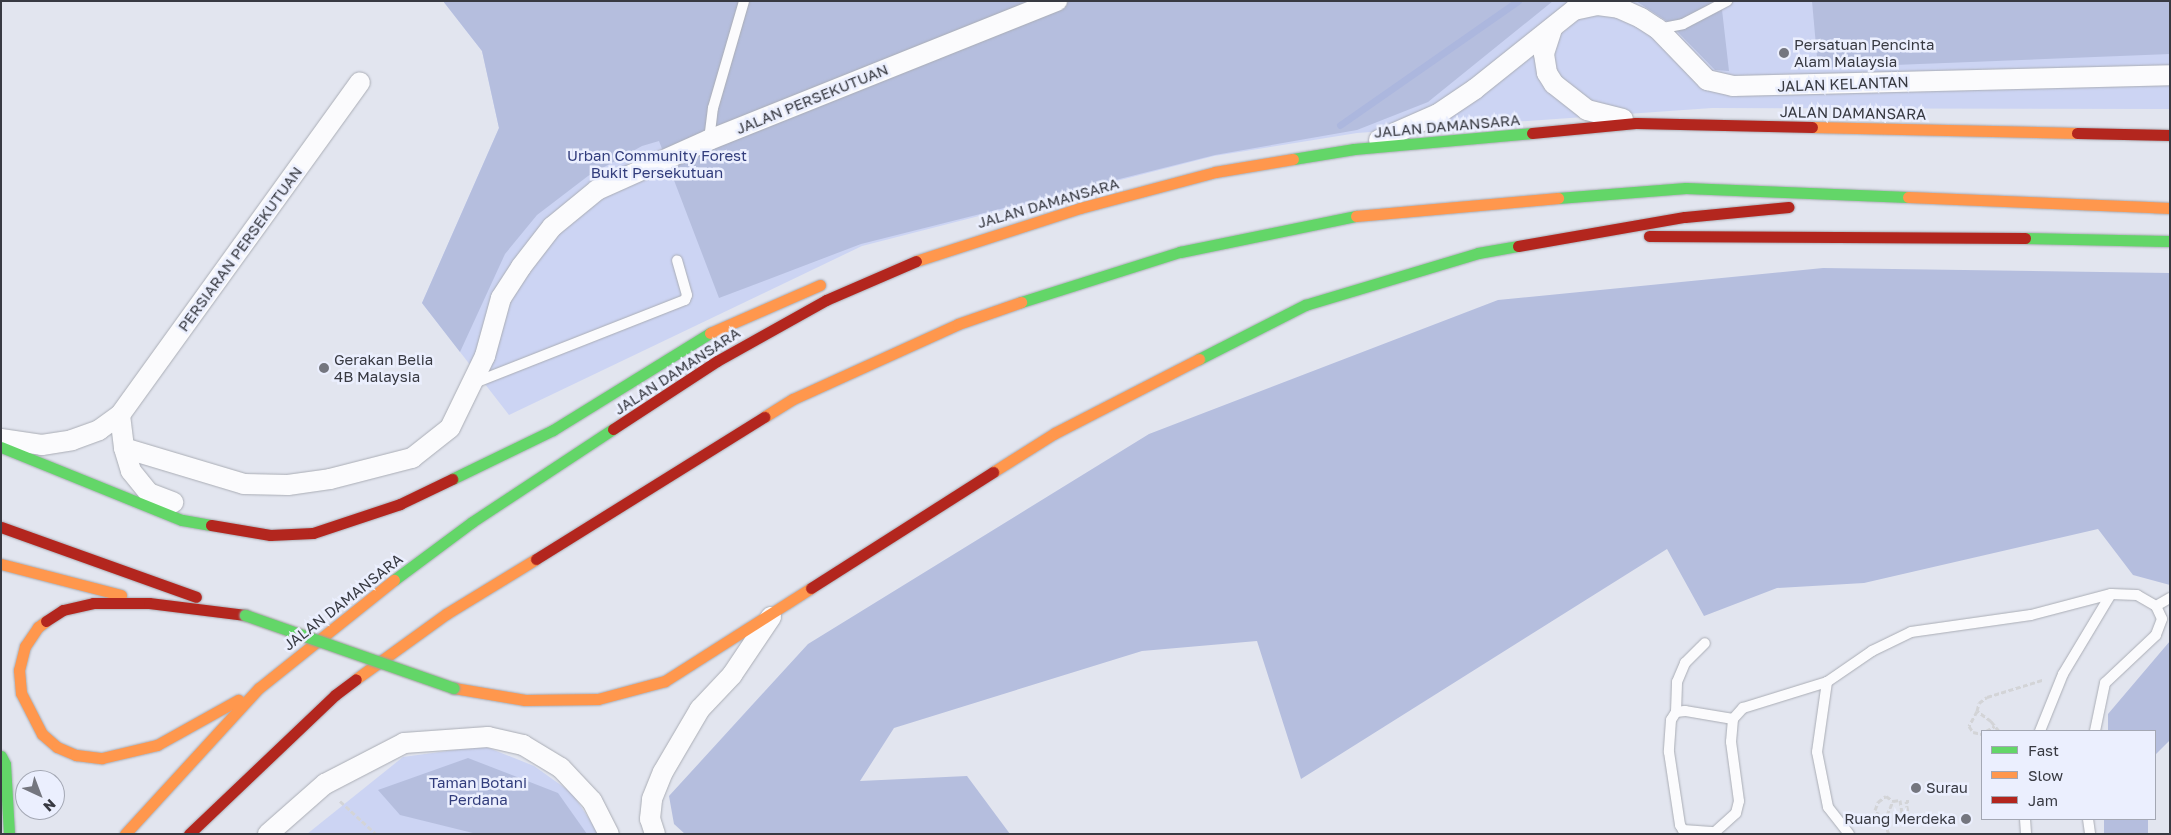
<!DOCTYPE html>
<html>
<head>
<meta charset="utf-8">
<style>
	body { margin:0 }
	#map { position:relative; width:2171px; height:835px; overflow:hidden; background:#e2e5ef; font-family:"Golos Text",sans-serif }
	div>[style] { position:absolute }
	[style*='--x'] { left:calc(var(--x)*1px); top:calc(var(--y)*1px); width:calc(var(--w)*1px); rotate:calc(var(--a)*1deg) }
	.green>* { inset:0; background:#ccd4f3 }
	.forest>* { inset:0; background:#b5bede; transform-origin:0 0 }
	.stream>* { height:7px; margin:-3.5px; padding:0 3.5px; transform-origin:3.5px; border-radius:3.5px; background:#acb7de }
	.path>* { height:3px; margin-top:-1.5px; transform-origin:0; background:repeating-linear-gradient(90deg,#d3d4d7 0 5px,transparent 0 7.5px) }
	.roads { filter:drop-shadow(0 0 1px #aaadb5) drop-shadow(0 0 1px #aaadb5) }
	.lane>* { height:10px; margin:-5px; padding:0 5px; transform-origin:5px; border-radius:5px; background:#fbfbfd }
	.street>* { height:20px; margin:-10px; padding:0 10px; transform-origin:10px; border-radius:10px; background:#fbfbfd }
	.fast>* { height:11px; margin:-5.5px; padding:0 5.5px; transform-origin:5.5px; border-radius:5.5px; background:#63d668 }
	.slow>* { height:11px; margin:-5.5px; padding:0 5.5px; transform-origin:5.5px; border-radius:5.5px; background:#ff974d }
	.jam>* { height:11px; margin:-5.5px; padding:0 5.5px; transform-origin:5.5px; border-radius:5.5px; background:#b3261e }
	.bridges { filter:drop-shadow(0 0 1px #9b9f99) drop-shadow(0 0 1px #9b9f99) }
	.fast-bridge>* { height:11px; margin:-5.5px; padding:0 5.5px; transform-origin:5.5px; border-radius:5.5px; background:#63d668 }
	.dots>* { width:14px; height:14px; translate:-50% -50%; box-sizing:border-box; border:2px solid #ebeffe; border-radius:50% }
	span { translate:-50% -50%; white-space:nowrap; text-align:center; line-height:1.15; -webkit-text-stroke:5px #ebeffe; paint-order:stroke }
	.poi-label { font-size:15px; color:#383a42 }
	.left { translate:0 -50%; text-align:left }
	.right { translate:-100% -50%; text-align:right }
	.street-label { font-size:15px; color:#383a42 }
	.park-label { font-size:15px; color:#323d7c }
	.frame { position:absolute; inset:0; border:2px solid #383a42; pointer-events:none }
	.legend { position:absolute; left:1981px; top:730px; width:175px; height:90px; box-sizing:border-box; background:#ebeffe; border:1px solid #a3a7b3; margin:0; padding:6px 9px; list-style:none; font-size:15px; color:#383a42 }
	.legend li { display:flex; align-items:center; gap:10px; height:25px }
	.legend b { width:25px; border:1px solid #a3a7b3 }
	.north { position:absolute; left:15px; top:770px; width:50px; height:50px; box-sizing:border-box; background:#ebeffe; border:1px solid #a3a7b3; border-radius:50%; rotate:137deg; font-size:14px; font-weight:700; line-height:20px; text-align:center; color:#383a42 }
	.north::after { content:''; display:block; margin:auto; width:18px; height:22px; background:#74767f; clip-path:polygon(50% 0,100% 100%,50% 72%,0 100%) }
</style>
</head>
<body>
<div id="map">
	<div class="green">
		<i style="clip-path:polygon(443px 1px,2170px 1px,2170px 109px,1712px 108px,1357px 133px,1214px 156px,862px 246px,509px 415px,422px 303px,499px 128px,482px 51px)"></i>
		<i style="clip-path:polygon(484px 746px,534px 766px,572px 793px,599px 834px,307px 834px,403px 757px)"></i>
	</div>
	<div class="forest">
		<i style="clip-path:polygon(443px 1px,1553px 1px,1428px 102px,1357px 130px,1215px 155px,861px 244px,719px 298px,659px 141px,642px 146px,588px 176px,537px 215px,505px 254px,460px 352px,422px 303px,499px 128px,482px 51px)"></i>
		<i style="clip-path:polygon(1636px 1px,1721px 1px,1729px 71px,1715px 70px,1668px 22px)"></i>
		<i style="clip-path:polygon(1812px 1px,2170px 1px,2170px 54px,1818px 68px)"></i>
		<i style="clip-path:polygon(1823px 268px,2170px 273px,2170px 585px,2133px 575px,2098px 529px,1864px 583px,1777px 588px,1704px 616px,1667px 549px,1301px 779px,1257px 641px,1142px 651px,894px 728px,860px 781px,967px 776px,1010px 834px,685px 834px,674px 824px,669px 796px,808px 644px,1149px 434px,1498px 300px)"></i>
		<i style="clip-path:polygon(2170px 641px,2170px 740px,2155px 755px,2155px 731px,2108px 731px,2108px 714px)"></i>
		<i style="clip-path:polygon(468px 758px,558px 793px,587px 834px,477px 834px,400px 815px,378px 790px)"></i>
		<i style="left:2104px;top:819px;width:44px;height:15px"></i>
	</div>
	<div class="stream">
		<i style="--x:1340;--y:125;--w:217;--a:-34.9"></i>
	</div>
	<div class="path">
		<i style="--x:1977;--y:711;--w:17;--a:118"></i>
		<i style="--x:1969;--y:726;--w:7;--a:56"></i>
		<i style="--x:1973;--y:732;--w:9;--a:13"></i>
		<i style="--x:1986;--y:731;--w:10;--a:-29"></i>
		<i style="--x:1999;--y:731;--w:13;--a:-129"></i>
		<i style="--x:1991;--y:721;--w:17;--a:-144"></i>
		<i style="--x:1977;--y:711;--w:8;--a:-76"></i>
		<i style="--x:1979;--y:703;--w:10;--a:-37"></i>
		<i style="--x:1987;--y:697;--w:58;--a:-17.2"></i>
		<i style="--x:340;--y:801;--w:49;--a:42.5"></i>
		<i style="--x:1884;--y:822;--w:15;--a:-127"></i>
		<i style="--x:1875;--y:810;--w:9;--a:-69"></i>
		<i style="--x:1878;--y:802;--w:10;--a:-37"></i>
		<i style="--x:1886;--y:796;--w:9;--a:36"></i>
		<i style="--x:1889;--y:834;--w:13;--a:-113"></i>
		<i style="--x:1884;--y:822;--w:23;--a:-67"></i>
		<i style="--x:1893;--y:801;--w:7;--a:-8"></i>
		<i style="--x:1900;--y:800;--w:19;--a:81"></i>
		<i style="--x:1903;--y:819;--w:6;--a:-9"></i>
		<i style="--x:1909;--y:818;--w:17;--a:-100"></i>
		<i style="--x:1906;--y:801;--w:3;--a:0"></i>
	</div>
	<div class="roads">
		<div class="lane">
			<i style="--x:1658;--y:29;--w:25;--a:-11"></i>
			<i style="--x:1683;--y:24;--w:50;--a:-27.6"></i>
			<i style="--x:709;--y:140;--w:32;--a:-83"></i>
			<i style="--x:713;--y:108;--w:111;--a:-73.8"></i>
			<i style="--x:474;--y:383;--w:227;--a:-21.5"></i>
			<i style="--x:685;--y:300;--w:5;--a:-68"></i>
			<i style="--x:687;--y:295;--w:36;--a:-106"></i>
			<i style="--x:2156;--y:606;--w:16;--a:-30"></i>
			<i style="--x:1676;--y:712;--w:30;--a:-88"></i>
			<i style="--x:1677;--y:682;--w:21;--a:-67"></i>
			<i style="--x:1685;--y:663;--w:28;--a:-45"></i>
			<i style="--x:1733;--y:719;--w:49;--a:-170.5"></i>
			<i style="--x:1685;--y:711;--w:9;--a:174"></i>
			<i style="--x:1676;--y:712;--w:9;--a:122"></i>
			<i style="--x:1671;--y:720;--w:32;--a:94"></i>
			<i style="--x:1669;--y:752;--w:74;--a:81.4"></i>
			<i style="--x:1680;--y:825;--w:6;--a:59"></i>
			<i style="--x:1683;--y:830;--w:32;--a:4"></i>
			<i style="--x:1715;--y:832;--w:28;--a:-42"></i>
			<i style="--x:1736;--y:813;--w:12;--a:-76"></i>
			<i style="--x:1739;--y:801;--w:60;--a:-97.7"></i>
			<i style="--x:1731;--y:742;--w:23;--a:-85"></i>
			<i style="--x:1733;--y:719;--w:15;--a:-48"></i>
			<i style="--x:1743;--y:708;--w:88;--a:-17.2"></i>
			<i style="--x:2040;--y:731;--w:61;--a:-68"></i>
			<i style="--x:2063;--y:674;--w:93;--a:-59"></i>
			<i style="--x:2025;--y:819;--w:15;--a:86"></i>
			<i style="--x:2088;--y:819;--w:15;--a:82"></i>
			<i style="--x:1849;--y:834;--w:34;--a:-128"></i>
			<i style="--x:1828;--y:807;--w:56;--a:-101.3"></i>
			<i style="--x:1817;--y:752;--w:71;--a:-81.9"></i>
			<i style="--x:1827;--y:682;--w:55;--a:-34.6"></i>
			<i style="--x:1872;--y:651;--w:43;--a:-26"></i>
			<i style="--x:1911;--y:632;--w:121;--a:-8.1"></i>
			<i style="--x:2031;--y:615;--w:83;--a:-14.7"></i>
			<i style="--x:2111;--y:594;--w:26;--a:2"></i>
			<i style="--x:2137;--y:595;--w:22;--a:30"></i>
			<i style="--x:2156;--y:606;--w:14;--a:65"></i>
			<i style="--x:2162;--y:619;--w:17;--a:111"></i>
			<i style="--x:2156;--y:635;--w:70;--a:136.7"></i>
			<i style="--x:2105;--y:683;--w:49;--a:101.8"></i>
		</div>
		<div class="street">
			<i style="--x:1552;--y:29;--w:26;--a:108"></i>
			<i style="--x:1544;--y:54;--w:19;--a:81"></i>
			<i style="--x:1547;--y:73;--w:13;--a:58"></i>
			<i style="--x:1554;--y:84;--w:42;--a:38.2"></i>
			<i style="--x:1587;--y:110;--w:37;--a:14"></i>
			<i style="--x:1379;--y:140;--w:64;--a:-23.8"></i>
			<i style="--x:1438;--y:114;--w:45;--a:-34"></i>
			<i style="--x:1475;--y:89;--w:127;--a:-38.6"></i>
			<i style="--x:1574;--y:10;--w:25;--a:-12"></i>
			<i style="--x:1598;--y:5;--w:21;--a:8"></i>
			<i style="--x:1619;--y:8;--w:24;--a:24"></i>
			<i style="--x:1641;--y:18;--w:20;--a:33"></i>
			<i style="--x:1658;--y:29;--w:71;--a:46.1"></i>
			<i style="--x:1707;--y:80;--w:27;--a:13"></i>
			<i style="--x:1733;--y:86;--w:437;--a:-1.4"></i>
			<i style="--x:120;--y:415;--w:33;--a:83"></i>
			<i style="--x:124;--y:448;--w:24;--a:73"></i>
			<i style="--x:131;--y:471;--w:28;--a:51"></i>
			<i style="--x:149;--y:493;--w:26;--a:21"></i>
			<i style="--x:1;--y:439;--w:41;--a:8.3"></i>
			<i style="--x:42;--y:445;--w:30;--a:-9"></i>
			<i style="--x:72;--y:440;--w:29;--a:-20"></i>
			<i style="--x:99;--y:430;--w:26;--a:-36"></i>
			<i style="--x:120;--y:415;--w:410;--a:-54.2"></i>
			<i style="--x:124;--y:448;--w:125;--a:16.7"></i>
			<i style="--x:244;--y:484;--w:44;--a:1.3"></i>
			<i style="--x:288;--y:485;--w:42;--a:-8.1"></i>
			<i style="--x:330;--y:479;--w:85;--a:-14.4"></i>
			<i style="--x:412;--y:458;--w:48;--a:-38.3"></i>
			<i style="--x:450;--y:428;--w:80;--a:-64.1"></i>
			<i style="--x:485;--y:356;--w:60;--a:-74.6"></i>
			<i style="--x:501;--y:298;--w:37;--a:-57"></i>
			<i style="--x:521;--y:267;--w:51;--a:-52.2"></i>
			<i style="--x:552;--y:227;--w:58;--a:-39.4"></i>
			<i style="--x:597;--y:190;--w:123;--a:-24.1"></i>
			<i style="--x:709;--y:140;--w:375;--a:-21.8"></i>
			<i style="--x:268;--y:834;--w:76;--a:-41.3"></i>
			<i style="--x:325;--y:784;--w:89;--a:-27.4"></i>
			<i style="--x:404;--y:743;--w:84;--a:-4.1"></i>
			<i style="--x:488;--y:737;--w:36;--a:13"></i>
			<i style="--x:523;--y:745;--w:44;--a:31.2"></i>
			<i style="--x:561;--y:768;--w:45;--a:46.8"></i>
			<i style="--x:592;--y:801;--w:37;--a:63"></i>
			<i style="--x:655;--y:834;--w:16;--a:-108"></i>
			<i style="--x:650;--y:819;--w:20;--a:-84"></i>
			<i style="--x:652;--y:799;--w:29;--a:-68"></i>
			<i style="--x:663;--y:772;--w:73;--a:-59.6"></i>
			<i style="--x:700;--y:709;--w:47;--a:-46.7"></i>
			<i style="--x:732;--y:675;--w:70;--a:-56.1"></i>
		</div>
		<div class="fast">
			<i style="--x:1293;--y:159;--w:62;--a:-9.3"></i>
			<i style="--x:1354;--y:149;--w:179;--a:-5.1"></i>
			<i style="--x:1558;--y:198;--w:128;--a:-4.5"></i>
			<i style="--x:1686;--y:188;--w:222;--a:2.3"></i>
			<i style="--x:2025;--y:238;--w:145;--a:1.2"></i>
			<i style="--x:1021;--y:302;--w:167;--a:-17.5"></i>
			<i style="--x:1180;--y:252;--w:180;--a:-11.6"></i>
			<i style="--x:1199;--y:359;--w:119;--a:-27"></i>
			<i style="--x:1305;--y:305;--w:181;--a:-16.7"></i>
			<i style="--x:1478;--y:253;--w:41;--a:-9.9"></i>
			<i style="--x:1;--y:447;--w:195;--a:22"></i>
			<i style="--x:182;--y:520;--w:29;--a:10"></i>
			<i style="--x:452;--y:479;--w:112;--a:-25.9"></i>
			<i style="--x:553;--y:430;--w:185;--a:-31.7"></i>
			<i style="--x:394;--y:580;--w:97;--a:-36.6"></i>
			<i style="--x:472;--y:522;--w:169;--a:-33.4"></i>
			<i style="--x:1;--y:756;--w:9;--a:63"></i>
			<i style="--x:5;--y:764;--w:70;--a:86.7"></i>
		</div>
		<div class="slow">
			<i style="--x:1812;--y:127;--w:265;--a:1.3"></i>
			<i style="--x:1908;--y:197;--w:262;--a:2.4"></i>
			<i style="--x:1356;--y:216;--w:203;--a:-5.1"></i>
			<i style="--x:916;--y:261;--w:172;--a:-17.9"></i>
			<i style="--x:1080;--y:208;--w:140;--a:-14.9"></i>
			<i style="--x:1215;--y:172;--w:79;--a:-9.5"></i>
			<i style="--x:710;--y:333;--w:120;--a:-23.6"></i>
			<i style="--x:764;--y:417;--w:34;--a:-32"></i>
			<i style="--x:793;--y:399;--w:181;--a:-24.4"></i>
			<i style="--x:958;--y:324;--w:67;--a:-19.2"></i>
			<i style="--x:993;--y:472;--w:73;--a:-32.2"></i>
			<i style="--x:1055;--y:433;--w:162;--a:-27.2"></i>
			<i style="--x:1;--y:564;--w:124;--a:14.5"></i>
			<i style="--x:46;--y:621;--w:10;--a:143"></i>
			<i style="--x:38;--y:627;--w:23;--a:124"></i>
			<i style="--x:25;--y:646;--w:25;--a:104"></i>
			<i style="--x:19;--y:670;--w:23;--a:85"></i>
			<i style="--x:21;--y:693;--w:46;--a:62.9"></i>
			<i style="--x:42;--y:734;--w:20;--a:41"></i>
			<i style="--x:57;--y:747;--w:21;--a:23"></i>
			<i style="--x:76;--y:755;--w:26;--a:7"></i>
			<i style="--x:102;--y:758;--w:57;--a:-13.3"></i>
			<i style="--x:157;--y:745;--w:93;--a:-29.1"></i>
			<i style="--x:356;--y:679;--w:111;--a:-35.8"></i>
			<i style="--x:446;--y:614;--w:105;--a:-31.4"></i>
			<i style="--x:454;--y:688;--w:72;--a:9.6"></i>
			<i style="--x:525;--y:700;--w:73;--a:-0.8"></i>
			<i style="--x:598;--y:699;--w:69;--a:-15"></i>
			<i style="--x:665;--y:681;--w:173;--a:-32.5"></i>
			<i style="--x:125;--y:834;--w:198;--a:-47.5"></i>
			<i style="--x:259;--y:688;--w:173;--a:-38.7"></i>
		</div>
		<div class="jam">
			<i style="--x:1532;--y:133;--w:104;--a:-5.5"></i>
			<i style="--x:1636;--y:123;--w:176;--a:1.3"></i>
			<i style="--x:2077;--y:133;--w:93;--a:1.2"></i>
			<i style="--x:1649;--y:236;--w:376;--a:0.3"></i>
			<i style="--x:1518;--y:246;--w:169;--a:-9.9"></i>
			<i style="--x:1685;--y:217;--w:104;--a:-5.5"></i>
			<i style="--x:613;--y:429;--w:124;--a:-33.2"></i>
			<i style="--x:717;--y:361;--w:125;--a:-29.2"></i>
			<i style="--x:826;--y:300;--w:98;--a:-23.4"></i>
			<i style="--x:211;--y:525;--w:60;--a:9.6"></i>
			<i style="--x:270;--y:535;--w:43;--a:-2.7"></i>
			<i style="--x:313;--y:533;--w:92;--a:-18.4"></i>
			<i style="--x:400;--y:504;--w:58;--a:-25.7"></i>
			<i style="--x:1;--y:527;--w:207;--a:19.7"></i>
			<i style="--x:536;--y:559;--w:269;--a:-31.9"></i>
			<i style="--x:811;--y:588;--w:216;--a:-32.5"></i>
			<i style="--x:46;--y:621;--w:20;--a:-33"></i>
			<i style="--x:63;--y:610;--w:31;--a:-13"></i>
			<i style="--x:93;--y:603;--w:56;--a:0"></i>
			<i style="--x:149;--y:603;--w:97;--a:7.1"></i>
			<i style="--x:189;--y:834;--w:202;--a:-43.6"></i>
			<i style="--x:335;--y:695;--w:26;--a:-37"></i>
		</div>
	</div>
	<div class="bridges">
		<div class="fast-bridge">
			<i style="--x:245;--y:615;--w:221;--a:19.3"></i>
		</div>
	</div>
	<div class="dots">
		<i style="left:1784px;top:53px;background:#74767f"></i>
		<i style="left:324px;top:368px;background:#74767f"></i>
		<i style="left:1916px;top:788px;background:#74767f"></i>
		<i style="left:1966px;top:819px;background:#74767f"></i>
	</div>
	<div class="poi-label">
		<span class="left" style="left:1794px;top:53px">Persatuan Pencinta<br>Alam Malaysia</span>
		<span class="left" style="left:334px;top:368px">Gerakan Belia<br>4B Malaysia</span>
		<span class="left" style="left:1926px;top:788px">Surau</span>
		<span class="right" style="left:1956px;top:819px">Ruang Merdeka</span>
	</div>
	<div class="street-label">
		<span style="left:1843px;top:84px;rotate:-2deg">JALAN KELANTAN</span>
		<span style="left:812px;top:99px;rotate:-22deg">JALAN PERSEKUTUAN</span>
		<span style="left:1853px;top:113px;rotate:1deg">JALAN DAMANSARA</span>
		<span style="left:1447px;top:126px;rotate:-5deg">JALAN DAMANSARA</span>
		<span style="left:1048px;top:203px;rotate:-16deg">JALAN DAMANSARA</span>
		<span style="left:240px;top:249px;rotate:-54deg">PERSIARAN PERSEKUTUAN</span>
		<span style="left:677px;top:371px;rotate:-33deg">JALAN DAMANSARA</span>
		<span style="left:343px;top:602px;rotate:-38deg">JALAN DAMANSARA</span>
	</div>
	<div class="park-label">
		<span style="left:657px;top:164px">Urban Community Forest<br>Bukit Persekutuan</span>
		<span style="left:478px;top:791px">Taman Botani<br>Perdana</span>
	</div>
	<div class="frame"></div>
	<ul class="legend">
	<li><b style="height:6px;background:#63d668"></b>Fast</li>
	<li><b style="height:6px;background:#ff974d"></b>Slow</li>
	<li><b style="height:6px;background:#b3261e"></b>Jam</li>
	</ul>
	<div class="north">N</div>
</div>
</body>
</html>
